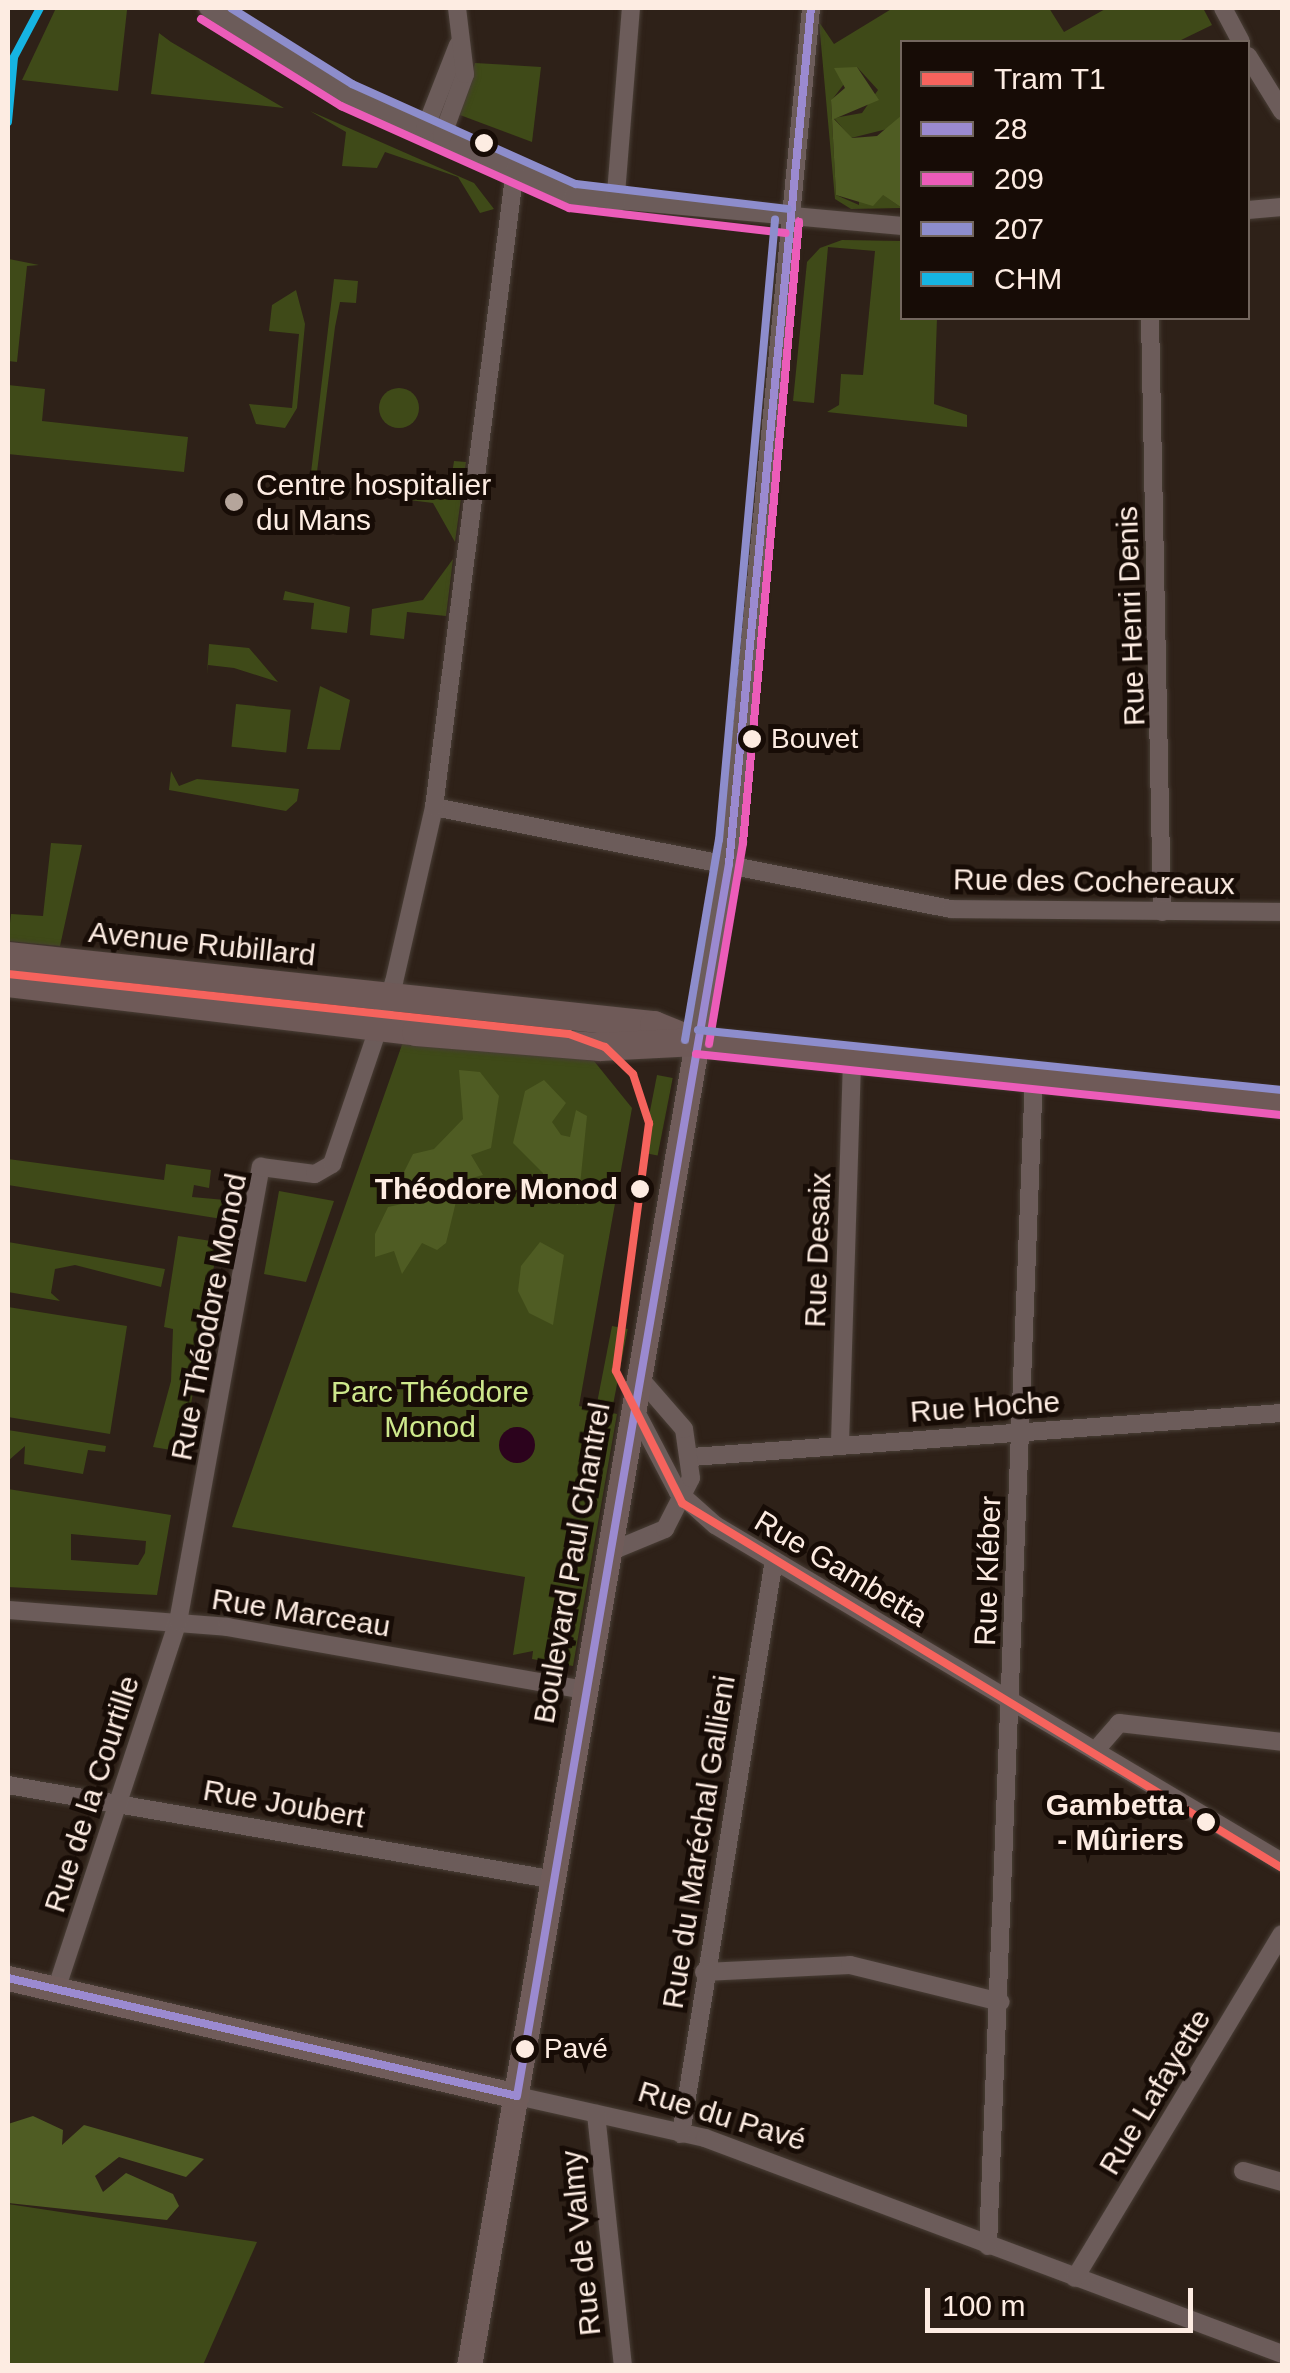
<!DOCTYPE html>
<html>
<head>
<meta charset="utf-8">
<style>
	body { margin:0 }
	#map { position:relative; width:1290px; height:2373px; overflow:hidden; background:#2e2118; font-family:Helvetica,sans-serif }
	div>[style] { position:absolute }
	[style*='--x'] { left:calc(var(--x)*1px); top:calc(var(--y)*1px); width:calc(var(--w)*1px); rotate:calc(var(--a)*1deg) }
	.green>* { inset:0; background:#3f4a18; transform-origin:0 0 }
	.round { border-radius:50% }
	.forest>* { inset:0; background:#4f5c23 }
	.water>* { inset:0; background:#2c031d }
	.roads { filter:drop-shadow(0 0 2px #493e36) drop-shadow(0 0 2px #493e36) }
	.street>* { height:18px; margin:-9px; padding:0 9px; transform-origin:9px; border-radius:9px; background:#6c5c5a }
	.secondary>* { height:25px; margin:-12.5px; padding:0 12.5px; transform-origin:12.5px; border-radius:12.5px; background:#705c5a }
	.primary>* { height:28px; margin:-14px; padding:0 14px; transform-origin:14px; border-radius:14px; background:#6f5a58 }
	.bus-1>* { height:8px; margin:-4px; padding:0 4px; transform-origin:4px; border-radius:4px; background:#9b8ad0 }
	.bus-2>* { height:8px; margin:-4px; padding:0 4px; transform-origin:4px; border-radius:4px; background:#ec5cb9 }
	.bus-3>* { height:8px; margin:-4px; padding:0 4px; transform-origin:4px; border-radius:4px; background:#8d8dcc }
	.bus-4>* { height:8px; margin:-4px; padding:0 4px; transform-origin:4px; border-radius:4px; background:#16b4e2 }
	.tram-1>* { height:8px; margin:-4px; padding:0 4px; transform-origin:4px; border-radius:4px; background:#f6635d }
	.dots>* { width:28px; height:28px; translate:-50% -50%; box-sizing:border-box; border:5px solid #170c06; border-radius:50% }
	span { translate:-50% -50%; white-space:nowrap; text-align:center; line-height:1.15; -webkit-text-stroke:10px #170c06; paint-order:stroke }
	.bus-label { font-size:28px; color:#fdece2 }
	.left { translate:0 -50%; text-align:left }
	.poi-label { font-size:30px; color:#fdece2 }
	.street-label { font-size:30px; color:#fdece2 }
	.stop-label { font-size:30px; color:#fdece2; font-weight:700 }
	.right { translate:-100% -50%; text-align:right }
	.park-label { font-size:30px; color:#cee88c }
	.frame { position:absolute; inset:0; border:10px solid #fdece2; pointer-events:none }
	.legend { position:absolute; left:900px; top:40px; width:350px; height:280px; box-sizing:border-box; background:#170c06; border:2px solid #73665e; margin:0; padding:12px 18px; list-style:none; font-size:30px; color:#fdece2 }
	.legend li { display:flex; align-items:center; gap:20px; height:50px }
	.legend b { width:50px; border:2px solid #73665e }
	.scale { position:absolute; left:925px; top:2288px; width:268px; height:45px; box-sizing:border-box; border:5px solid #fdece2; border-top:0; padding-left:12px; font-size:30px; line-height:35px; white-space:nowrap; color:#fdece2; -webkit-text-stroke:8px #170c06; paint-order:stroke }
</style>
</head>
<body>
<div id="map">
	<div class="green">
		<i style="clip-path:polygon(56px 8px,127px 10px,118px 91px,22px 80px)"></i>
		<i style="clip-path:polygon(893px 8px,1049px 8px,1064px 32px,1107px 8px,1203px 8px,1212px 25px,1177px 42px,902px 42px,902px 115px,891px 128px,851px 138px,834px 118px,862px 113px,878px 90px,857px 67px,831px 101px,836px 195px,859px 205px,859px 195px,882px 194px,902px 208px,851px 209px,835px 199px,819px 22px,834px 44px)"></i>
		<i style="clip-path:polygon(159px 33px,171px 42px,284px 108px,151px 94px)"></i>
		<i style="clip-path:polygon(475px 63px,541px 67px,532px 142px,460px 115px)"></i>
		<i style="clip-path:polygon(310px 111px,474px 183px,494px 209px,480px 213px,458px 177px,385px 152px,377px 168px,342px 166px,346px 132px)"></i>
		<i style="clip-path:polygon(842px 240px,902px 241px,902px 318px,937px 318px,934px 404px,967px 415px,967px 427px,827px 412px,839px 405px,841px 374px,863px 375px,875px 251px,828px 247px,814px 403px,793px 401px,807px 262px,820px 248px)"></i>
		<i style="clip-path:polygon(9px 259px,39px 265px,27px 266px,17px 362px,8px 361px)"></i>
		<i style="clip-path:polygon(334px 279px,358px 281px,356px 303px,340px 302px,335px 327px,316px 480px,324px 490px,310px 481px)"></i>
		<i style="clip-path:polygon(296px 290px,305px 324px,297px 408px,285px 428px,256px 424px,249px 404px,292px 408px,299px 334px,269px 331px,272px 305px)"></i>
		<i style="clip-path:polygon(8px 385px,45px 389px,42px 421px,188px 437px,184px 472px,8px 454px)"></i>
		<i class="round" style="left:379px;top:388px;width:40px;height:40px"></i>
		<i style="clip-path:polygon(454px 461px,466px 462px,455px 542px,433px 503px,377px 496px,378px 487px,449px 494px)"></i>
		<i style="clip-path:polygon(453px 559px,446px 616px,407px 612px,404px 639px,370px 635px,372px 609px,423px 600px)"></i>
		<i style="clip-path:polygon(285px 591px,350px 607px,347px 633px,311px 629px,314px 603px,283px 600px)"></i>
		<i style="clip-path:polygon(209px 644px,249px 648px,278px 682px,234px 668px,208px 665px,207px 675px)"></i>
		<i style="clip-path:polygon(320px 686px,350px 700px,340px 750px,307px 749px)"></i>
		<i style="left:236px;top:704px;width:55px;height:43px;rotate:6deg"></i>
		<i style="clip-path:polygon(171px 771px,179px 786px,197px 779px,299px 789px,297px 801px,286px 811px,169px 790px)"></i>
		<i style="clip-path:polygon(51px 843px,82px 845px,60px 946px,8px 941px,11px 914px,43px 916px)"></i>
		<i style="clip-path:polygon(404px 1039px,594px 1061px,632px 1108px,579px 1406px,617px 1414px,573px 1666px,532px 1659px,533px 1651px,513px 1655px,525px 1577px,232px 1527px)"></i>
		<i style="left:657px;top:1075px;width:16px;height:79px;rotate:11deg"></i>
		<i style="clip-path:polygon(8px 1159px,164px 1180px,166px 1164px,211px 1170px,209px 1188px,194px 1185px,192px 1197px,225px 1200px,222px 1219px,8px 1185px)"></i>
		<i style="clip-path:polygon(279px 1191px,334px 1201px,306px 1282px,264px 1274px)"></i>
		<i style="clip-path:polygon(178px 1236px,218px 1242px,183px 1452px,153px 1447px,171px 1381px,173px 1329px,164px 1327px)"></i>
		<i style="clip-path:polygon(8px 1242px,165px 1269px,161px 1287px,75px 1265px,55px 1269px,51px 1293px,60px 1301px,8px 1292px)"></i>
		<i style="clip-path:polygon(8px 1307px,127px 1326px,110px 1434px,8px 1417px)"></i>
		<i style="left:612px;top:1326px;width:16px;height:75px;rotate:11deg"></i>
		<i style="clip-path:polygon(8px 1430px,106px 1446px,105px 1452px,88px 1450px,83px 1474px,24px 1464px,25px 1446px,8px 1461px)"></i>
		<i style="clip-path:polygon(evenodd,8px 1489px,171px 1515px,157px 1595px,8px 1587px,8px 1489px,71px 1534px,146px 1541px,145px 1553px,138px 1565px,71px 1560px,71px 1534px)"></i>
		<i style="clip-path:polygon(8px 2204px,257px 2242px,203px 2365px,8px 2365px)"></i>
	</div>
	<div class="forest">
		<i style="clip-path:polygon(857px 67px,879px 100px,834px 119px,852px 138px,877px 136px,902px 115px,902px 208px,883px 195px,873px 206px,836px 195px,831px 100px,845px 88px,834px 68px)"></i>
		<i style="clip-path:polygon(459px 1070px,480px 1072px,499px 1096px,491px 1148px,471px 1155px,483px 1175px,461px 1181px,446px 1243px,437px 1250px,422px 1243px,402px 1274px,394px 1251px,375px 1257px,375px 1234px,388px 1207px,411px 1202px,399px 1182px,413px 1154px,434px 1149px,463px 1119px)"></i>
		<i style="clip-path:polygon(544px 1080px,566px 1103px,552px 1122px,561px 1135px,570px 1137px,576px 1110px,587px 1116px,578px 1205px,542px 1188px,543px 1173px,513px 1143px,525px 1091px)"></i>
		<i style="clip-path:polygon(540px 1242px,564px 1255px,553px 1325px,529px 1313px,518px 1291px,521px 1266px)"></i>
		<i style="clip-path:polygon(33px 2116px,63px 2130px,62px 2145px,84px 2125px,204px 2159px,186px 2177px,119px 2157px,95px 2176px,103px 2192px,126px 2173px,173px 2194px,179px 2206px,167px 2220px,8px 2203px,8px 2124px)"></i>
	</div>
	<div class="water">
		<i class="round" style="left:499px;top:1427px;width:36px;height:36px"></i>
	</div>
	<div class="roads">
		<div class="street">
			<i style="--x:208;--y:8;--w:163;--a:32.2"></i>
			<i style="--x:346;--y:95;--w:248;--a:24"></i>
			<i style="--x:573;--y:196;--w:330;--a:5.2"></i>
			<i style="--x:1223;--y:8;--w:38;--a:62"></i>
			<i style="--x:1248;--y:56;--w:65;--a:58.3"></i>
			<i style="--x:425;--y:129;--w:90;--a:-68.6"></i>
			<i style="--x:442;--y:137;--w:67;--a:-69.9"></i>
			<i style="--x:465;--y:74;--w:66;--a:-96.9"></i>
			<i style="--x:615;--y:206;--w:199;--a:-85.4"></i>
			<i style="--x:1248;--y:210;--w:34;--a:-5"></i>
			<i style="--x:1150;--y:318;--w:594;--a:88.84"></i>
			<i style="--x:434;--y:807;--w:527;--a:11.16"></i>
			<i style="--x:951;--y:909;--w:331;--a:0.5"></i>
			<i style="--x:697;--y:1042;--w:203;--a:-80.4"></i>
			<i style="--x:731;--y:842;--w:838;--a:-84.52"></i>
			<i style="--x:634;--y:1408;--w:95;--a:62.4"></i>
			<i style="--x:678;--y:1492;--w:50;--a:41.7"></i>
			<i style="--x:715;--y:1525;--w:660;--a:30.73"></i>
			<i style="--x:840;--y:1443;--w:385;--a:-88.2"></i>
			<i style="--x:692;--y:1457;--w:592;--a:-4.27"></i>
			<i style="--x:607;--y:1553;--w:63;--a:-22.5"></i>
			<i style="--x:665;--y:1529;--w:57;--a:-63"></i>
			<i style="--x:691;--y:1478;--w:49;--a:-98.1"></i>
			<i style="--x:684;--y:1429;--w:72;--a:-131"></i>
			<i style="--x:8;--y:1610;--w:220;--a:4.4"></i>
			<i style="--x:227;--y:1627;--w:362;--a:10"></i>
			<i style="--x:1095;--y:1751;--w:37;--a:-49"></i>
			<i style="--x:1119;--y:1723;--w:164;--a:6.6"></i>
			<i style="--x:8;--y:1785;--w:550;--a:9.84"></i>
			<i style="--x:704;--y:1972;--w:146;--a:-2.7"></i>
			<i style="--x:850;--y:1965;--w:155;--a:13.8"></i>
			<i style="--x:58;--y:1984;--w:381;--a:-71.7"></i>
			<i style="--x:178;--y:1622;--w:463;--a:-79.7"></i>
			<i style="--x:261;--y:1167;--w:54;--a:7.4"></i>
			<i style="--x:315;--y:1174;--w:20;--a:-30"></i>
			<i style="--x:332;--y:1164;--w:192;--a:-71.2"></i>
			<i style="--x:394;--y:982;--w:180;--a:-77.1"></i>
			<i style="--x:434;--y:807;--w:643;--a:-82.76"></i>
			<i style="--x:517;--y:2096;--w:193;--a:12.6"></i>
			<i style="--x:705;--y:2138;--w:616;--a:20.52"></i>
			<i style="--x:596;--y:2114;--w:253;--a:83.9"></i>
			<i style="--x:681;--y:2134;--w:581;--a:-80.8"></i>
			<i style="--x:1243;--y:2171;--w:41;--a:15.8"></i>
			<i style="--x:988;--y:2246;--w:1170;--a:-87.75"></i>
			<i style="--x:1075;--y:2278;--w:401;--a:-59"></i>
		</div>
		<div class="secondary">
			<i style="--x:8;--y:1978;--w:522;--a:13.05"></i>
			<i style="--x:469;--y:2366;--w:1343;--a:-80.23"></i>
		</div>
		<div class="primary">
			<i style="--x:8;--y:956;--w:650;--a:6.1"></i>
			<i style="--x:654;--y:1025;--w:40;--a:22"></i>
			<i style="--x:8;--y:983;--w:411;--a:6.8"></i>
			<i style="--x:416;--y:1032;--w:185;--a:4.7"></i>
			<i style="--x:600;--y:1047;--w:97;--a:-3"></i>
			<i style="--x:697;--y:1042;--w:588;--a:5.95"></i>
		</div>
	</div>
	<div class="bus-1">
		<i style="--x:8;--y:1978;--w:522;--a:13.05"></i>
		<i style="--x:517;--y:2096;--w:1250;--a:-80.24"></i>
		<i style="--x:729;--y:864;--w:860;--a:-84.53"></i>
	</div>
	<div class="bus-2">
		<i style="--x:201;--y:19;--w:165;--a:31.9"></i>
		<i style="--x:341;--y:106;--w:250;--a:24.1"></i>
		<i style="--x:569;--y:208;--w:218;--a:6.6"></i>
		<i style="--x:709;--y:1044;--w:204;--a:-80.4"></i>
		<i style="--x:743;--y:843;--w:624;--a:-84.85"></i>
		<i style="--x:696;--y:1054;--w:588;--a:5.95"></i>
	</div>
	<div class="bus-3">
		<i style="--x:231;--y:8;--w:143;--a:32.1"></i>
		<i style="--x:352;--y:84;--w:245;--a:24.1"></i>
		<i style="--x:576;--y:184;--w:213;--a:6.7"></i>
		<i style="--x:698;--y:1030;--w:587;--a:5.87"></i>
		<i style="--x:685;--y:1040;--w:203;--a:-80.4"></i>
		<i style="--x:719;--y:840;--w:623;--a:-84.84"></i>
	</div>
	<div class="bus-4">
		<i style="--x:8;--y:122;--w:65;--a:-84.7"></i>
		<i style="--x:14;--y:57;--w:55;--a:-62"></i>
	</div>
	<div class="tram-1">
		<i style="--x:8;--y:974;--w:564;--a:6.1"></i>
		<i style="--x:569;--y:1034;--w:38;--a:20"></i>
		<i style="--x:605;--y:1047;--w:39;--a:44"></i>
		<i style="--x:633;--y:1074;--w:52;--a:71.9"></i>
		<i style="--x:649;--y:1123;--w:250;--a:97.6"></i>
		<i style="--x:616;--y:1371;--w:148;--a:63.4"></i>
		<i style="--x:682;--y:1503;--w:702;--a:31.31"></i>
	</div>
	<div class="dots">
		<i style="left:484px;top:143px;background:#fdece2"></i>
		<i style="left:234px;top:502px;background:#b5a59b"></i>
		<i style="left:752px;top:739px;background:#fdece2"></i>
		<i style="left:640px;top:1189px;background:#fdece2"></i>
		<i style="left:1206px;top:1822px;background:#fdece2"></i>
		<i style="left:525px;top:2049px;background:#fdece2"></i>
	</div>
	<div class="bus-label">
		<span class="left" style="left:771px;top:739px">Bouvet</span>
		<span class="left" style="left:544px;top:2049px">Pavé</span>
	</div>
	<div class="poi-label">
		<span class="left" style="left:256px;top:502px">Centre hospitalier<br>du Mans</span>
	</div>
	<div class="street-label">
		<span style="left:1131px;top:616px;rotate:-92deg">Rue Henri Denis</span>
		<span style="left:1094px;top:882px;rotate:1deg">Rue des Cochereaux</span>
		<span style="left:202px;top:944px;rotate:6deg">Avenue Rubillard</span>
		<span style="left:818px;top:1250px;rotate:-88deg">Rue Desaix</span>
		<span style="left:209px;top:1317px;rotate:-79deg">Rue Théodore Monod</span>
		<span style="left:985px;top:1407px;rotate:-4deg">Rue Hoche</span>
		<span style="left:572px;top:1563px;rotate:-80deg">Boulevard Paul Chantrel</span>
		<span style="left:841px;top:1569px;rotate:31deg">Rue Gambetta</span>
		<span style="left:988px;top:1571px;rotate:-88deg">Rue Kléber</span>
		<span style="left:301px;top:1613px;rotate:9deg">Rue Marceau</span>
		<span style="left:92px;top:1794px;rotate:-72deg">Rue de la Courtille</span>
		<span style="left:284px;top:1804px;rotate:10deg">Rue Joubert</span>
		<span style="left:699px;top:1842px;rotate:-81deg">Rue du Maréchal Gallieni</span>
		<span style="left:1155px;top:2092px;rotate:-59deg">Rue Lafayette</span>
		<span style="left:722px;top:2116px;rotate:17deg">Rue du Pavé</span>
		<span style="left:581px;top:2243px;rotate:-96deg">Rue de Valmy</span>
	</div>
	<div class="stop-label">
		<span class="right" style="left:618px;top:1189px">Théodore Monod</span>
		<span class="right" style="left:1184px;top:1822px">Gambetta<br>- Mûriers</span>
	</div>
	<div class="park-label">
		<span style="left:430px;top:1409px">Parc Théodore<br>Monod</span>
	</div>
	<div class="frame"></div>
	<ul class="legend">
	<li><b style="height:12px;background:#f6635d"></b>Tram T1</li>
	<li><b style="height:12px;background:#9b8ad0"></b>28</li>
	<li><b style="height:12px;background:#ec5cb9"></b>209</li>
	<li><b style="height:12px;background:#8d8dcc"></b>207</li>
	<li><b style="height:12px;background:#16b4e2"></b>CHM</li>
	</ul>
	<div class="scale">100 m</div>
</div>
</body>
</html>
